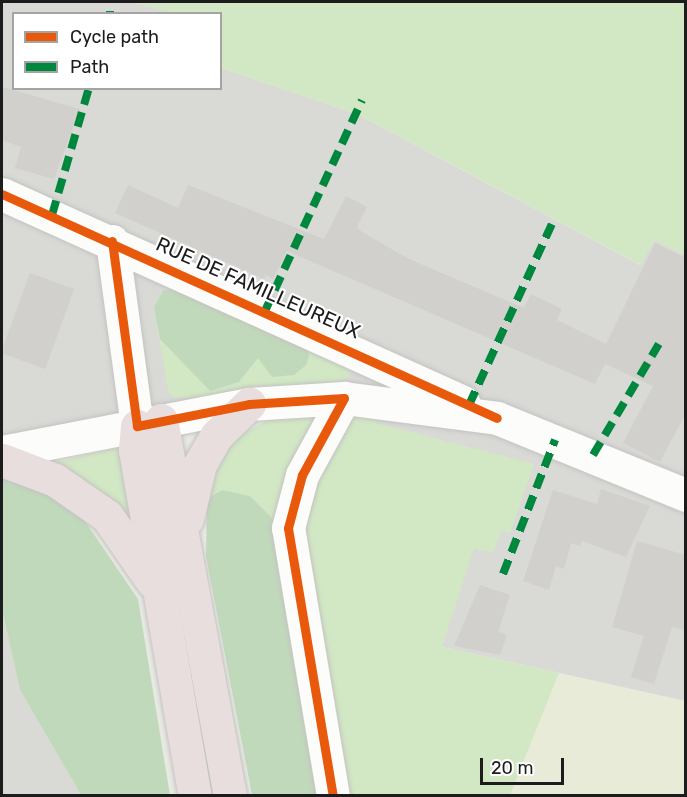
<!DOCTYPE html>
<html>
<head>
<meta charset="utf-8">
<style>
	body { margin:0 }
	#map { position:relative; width:687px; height:797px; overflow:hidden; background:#eaeae5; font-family:Rubik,sans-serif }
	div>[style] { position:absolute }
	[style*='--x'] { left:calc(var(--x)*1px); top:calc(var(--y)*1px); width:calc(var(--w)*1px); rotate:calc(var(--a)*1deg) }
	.residential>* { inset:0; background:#d9d9d6 }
	.farmland>* { inset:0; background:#e7ebd8 }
	.grass>* { inset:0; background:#d2e8c4 }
	.forest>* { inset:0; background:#c1d9bb }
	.building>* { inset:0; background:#d1d0cc; transform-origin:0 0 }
	.roads { filter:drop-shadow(0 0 2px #c3c3c1) drop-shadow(0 0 2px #c3c3c1) }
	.minor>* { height:33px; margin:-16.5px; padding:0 16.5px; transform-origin:16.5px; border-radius:16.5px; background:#fcfcfb }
	.highway>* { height:33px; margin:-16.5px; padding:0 16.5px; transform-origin:16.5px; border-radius:16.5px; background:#e8dede }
	.quiet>* { height:8px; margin-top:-4px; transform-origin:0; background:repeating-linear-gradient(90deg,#00873e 0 15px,transparent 0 23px) }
	.cycleway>* { height:9px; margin:-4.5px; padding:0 4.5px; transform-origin:4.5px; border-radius:4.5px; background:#e8590c }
	span { translate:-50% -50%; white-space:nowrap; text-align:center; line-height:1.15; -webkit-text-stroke:4.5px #fff; paint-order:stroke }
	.street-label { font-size:20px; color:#1c1c1c }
	.frame { position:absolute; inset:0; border:3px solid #1c1c1c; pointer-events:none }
	.legend { position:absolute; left:12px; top:12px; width:210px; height:78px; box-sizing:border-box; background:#fff; border:2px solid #a4a4a4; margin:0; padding:8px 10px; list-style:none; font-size:18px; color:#1c1c1c }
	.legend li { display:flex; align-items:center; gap:12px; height:30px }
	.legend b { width:30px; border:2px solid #a4a4a4 }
	.scale { position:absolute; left:480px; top:758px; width:84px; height:27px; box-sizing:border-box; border:3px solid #1c1c1c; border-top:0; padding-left:8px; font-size:18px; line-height:21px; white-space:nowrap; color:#1c1c1c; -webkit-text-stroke:4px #fff; paint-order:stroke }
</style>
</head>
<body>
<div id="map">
	<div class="residential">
		<i style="clip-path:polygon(2px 2px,131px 2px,174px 13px,14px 14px,14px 88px,220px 88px,221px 68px,357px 114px,640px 265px,654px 240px,685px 255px,685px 701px,348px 626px,361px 463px,382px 401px,2px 452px)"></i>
		<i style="clip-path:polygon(2px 605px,20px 690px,81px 795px,2px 795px)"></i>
	</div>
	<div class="farmland">
		<i style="clip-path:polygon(559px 673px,685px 701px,685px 795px,510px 796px)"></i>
	</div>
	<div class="grass">
		<i style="clip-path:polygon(131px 2px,685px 2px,685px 255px,654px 240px,641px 265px,357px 114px,221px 68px,220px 14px,174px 13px)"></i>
		<i style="clip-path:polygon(172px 289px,350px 367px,349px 376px,345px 382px,248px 395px,174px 398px,168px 391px,154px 307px,163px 291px)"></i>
		<i style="clip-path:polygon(344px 398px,382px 401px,376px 423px,534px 464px,510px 533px,501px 531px,493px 553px,474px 548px,442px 647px,559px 673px,510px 795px,333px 795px,207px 499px,223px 454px,240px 435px,273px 417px,308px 412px,315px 425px)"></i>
		<i style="clip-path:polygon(115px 448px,120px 449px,136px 517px,127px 525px,53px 463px)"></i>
	</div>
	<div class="forest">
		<i style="clip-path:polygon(172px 289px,303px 339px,309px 356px,306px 365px,294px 375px,272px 377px,258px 358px,239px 382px,210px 391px,160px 339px,154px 307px,163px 291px)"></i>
		<i style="clip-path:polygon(2px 479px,31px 481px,82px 517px,138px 599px,170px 795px,81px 795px,20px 690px,2px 608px)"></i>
		<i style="clip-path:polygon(222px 490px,250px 496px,272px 518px,290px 552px,333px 795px,252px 795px,206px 556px,207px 499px)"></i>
	</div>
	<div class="building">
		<i style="clip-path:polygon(2px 87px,80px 109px,54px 179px,15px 168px,21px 147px,2px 140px)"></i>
		<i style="clip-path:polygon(128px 185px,178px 208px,188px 185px,324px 239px,346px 196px,367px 207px,357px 227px,362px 232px,409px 259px,524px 308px,531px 294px,562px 309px,557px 320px,606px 344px,655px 243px,686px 258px,686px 413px,660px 462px,623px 443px,653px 386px,605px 364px,595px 384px,287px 251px,273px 279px,266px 275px,264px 279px,115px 213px)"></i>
		<i style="left:30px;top:273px;width:47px;height:85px;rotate:20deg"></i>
		<i style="clip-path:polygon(601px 489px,650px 506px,626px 557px,582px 541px,580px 546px,571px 543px,564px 569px,556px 566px,549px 590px,523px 581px,553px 490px,597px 504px)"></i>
		<i style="clip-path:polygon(637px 541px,686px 555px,686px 630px,672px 627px,654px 684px,631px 677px,644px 636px,612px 627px)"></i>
		<i style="clip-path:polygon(480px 585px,510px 595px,498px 632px,507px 635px,500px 655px,454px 646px)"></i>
	</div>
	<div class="roads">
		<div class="minor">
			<i style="--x:2;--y:194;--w:506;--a:24.28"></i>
			<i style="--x:112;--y:241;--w:187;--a:82.3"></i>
			<i style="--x:2;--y:452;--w:252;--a:-11"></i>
			<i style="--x:249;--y:404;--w:95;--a:-3.6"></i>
			<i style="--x:344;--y:398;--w:154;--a:7.4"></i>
			<i style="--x:497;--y:418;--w:204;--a:22.2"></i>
			<i style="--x:333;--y:796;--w:272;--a:-99.5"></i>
			<i style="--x:288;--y:528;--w:55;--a:-75.2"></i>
			<i style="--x:302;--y:475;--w:88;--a:-61.4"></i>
		</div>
		<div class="highway">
			<i style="--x:161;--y:420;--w:382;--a:79.6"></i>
			<i style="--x:137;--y:426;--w:24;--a:95"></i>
			<i style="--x:135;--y:450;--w:351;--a:80.2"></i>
			<i style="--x:2;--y:460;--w:57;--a:20.7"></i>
			<i style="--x:55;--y:480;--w:63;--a:34.7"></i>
			<i style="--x:107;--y:516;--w:79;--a:55.3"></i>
			<i style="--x:187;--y:519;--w:57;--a:-76.7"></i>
			<i style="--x:200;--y:464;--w:34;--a:-60"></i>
			<i style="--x:217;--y:435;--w:45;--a:-44.1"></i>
		</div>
	</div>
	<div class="quiet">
		<i style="--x:110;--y:14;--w:3;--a:-90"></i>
		<i style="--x:52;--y:215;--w:132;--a:-73.8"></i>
		<i style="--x:265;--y:311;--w:232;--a:-65.3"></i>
		<i style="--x:469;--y:405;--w:199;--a:-65.4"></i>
		<i style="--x:593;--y:455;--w:129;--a:-59.3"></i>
		<i style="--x:503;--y:574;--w:144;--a:-68.8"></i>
	</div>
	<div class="cycleway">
		<i style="--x:2;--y:194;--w:543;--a:24.35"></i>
		<i style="--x:112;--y:241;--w:187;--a:82.3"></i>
		<i style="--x:137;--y:426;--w:114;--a:-11.1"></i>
		<i style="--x:249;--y:404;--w:95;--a:-3.6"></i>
		<i style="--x:344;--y:398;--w:88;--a:118.6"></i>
		<i style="--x:302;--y:475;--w:55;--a:104.8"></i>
		<i style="--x:288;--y:528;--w:272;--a:80.5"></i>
	</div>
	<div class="street-label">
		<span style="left:258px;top:288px;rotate:24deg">RUE DE FAMILLEUREUX</span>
	</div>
	<div class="frame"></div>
	<ul class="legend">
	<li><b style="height:8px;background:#e8590c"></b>Cycle path</li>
	<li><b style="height:8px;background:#00873e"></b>Path</li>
	</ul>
	<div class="scale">20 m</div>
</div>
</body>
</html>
